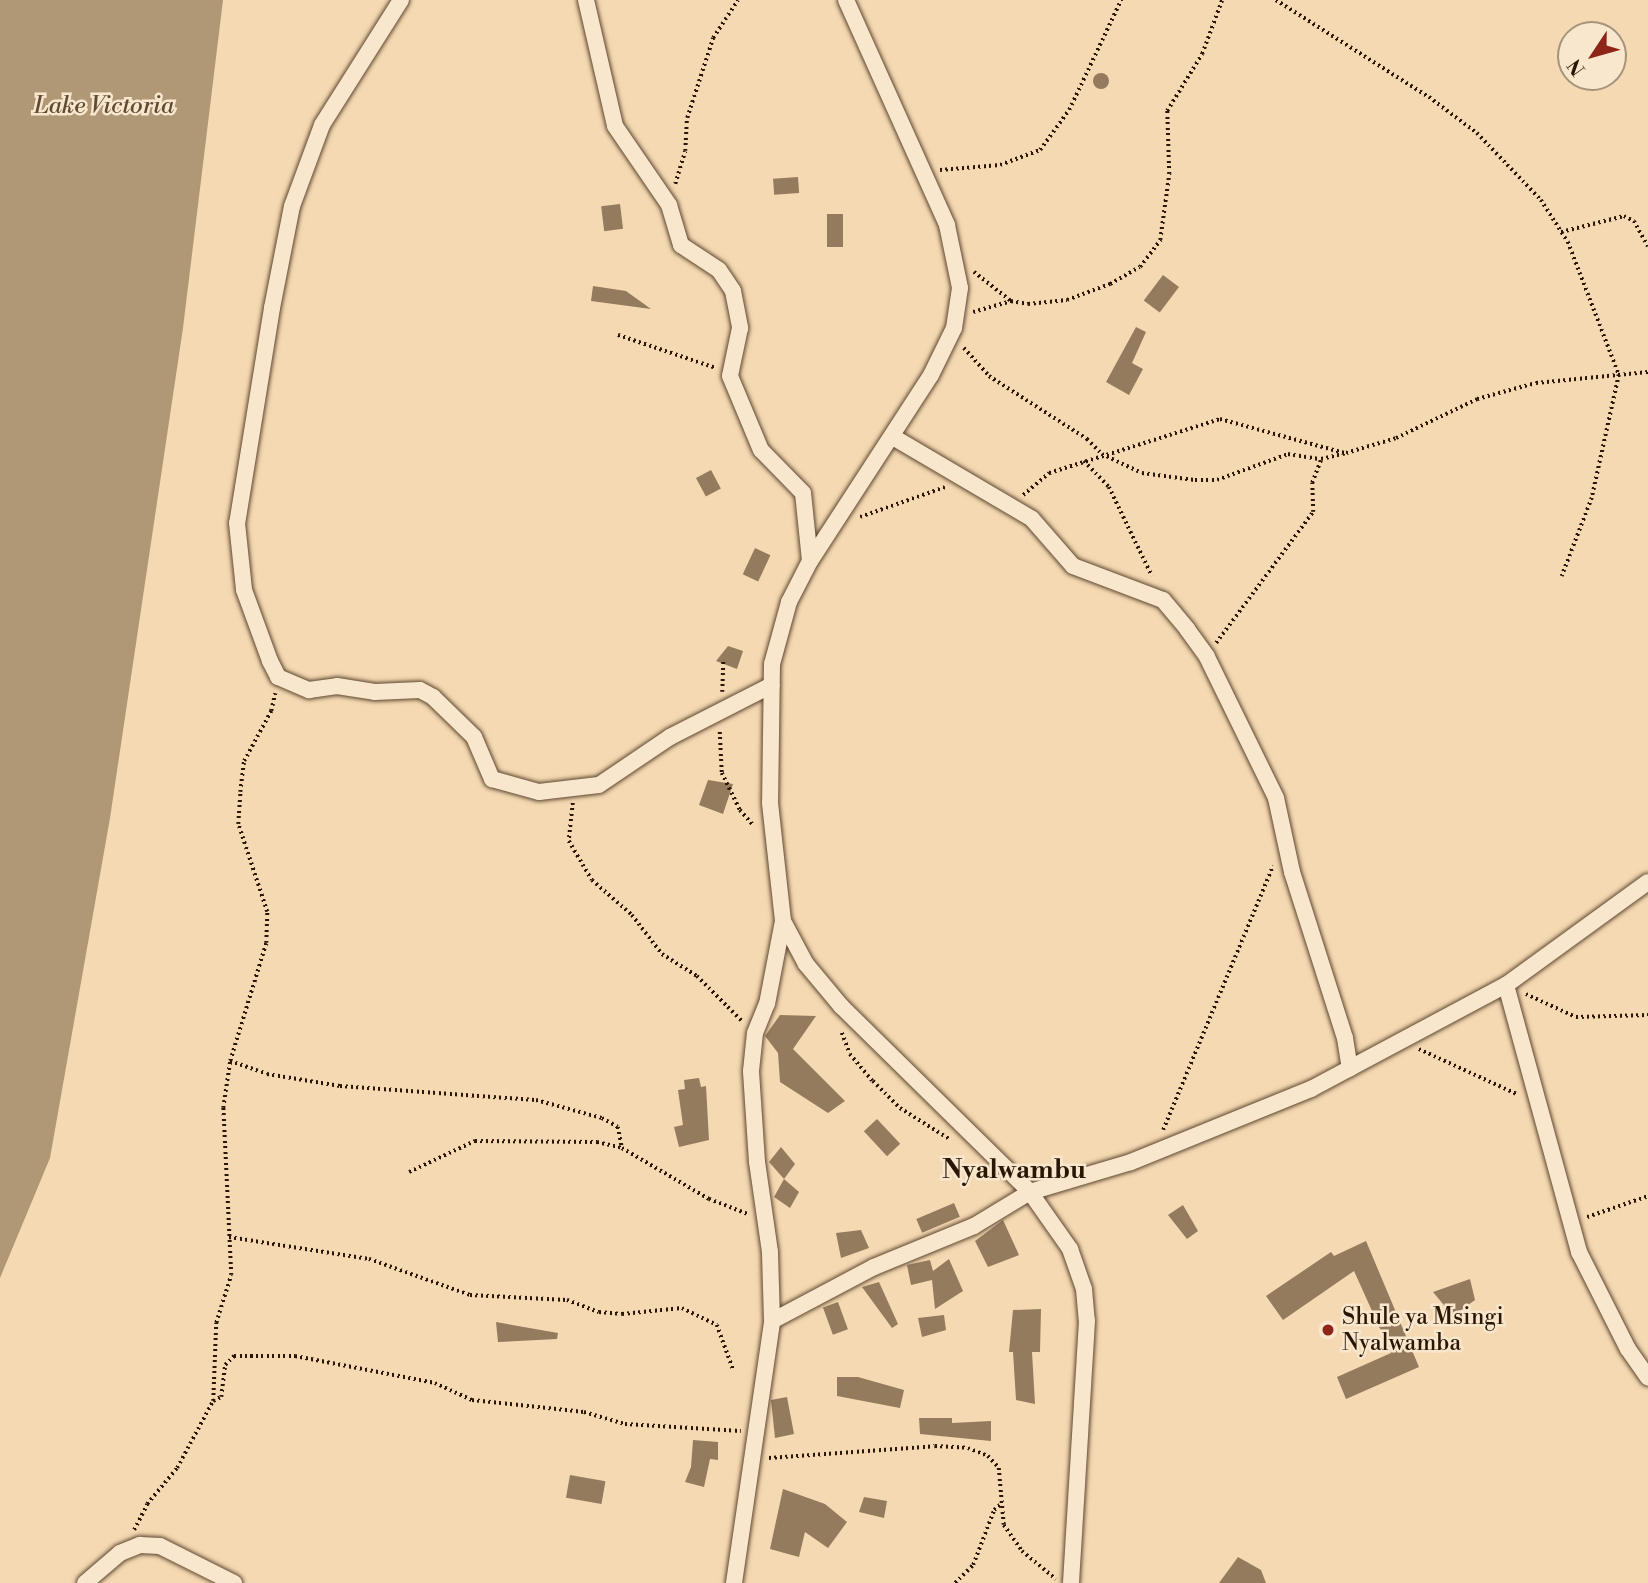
<!DOCTYPE html>
<html>
<head>
<meta charset="utf-8">
<style>
	body { margin:0 }
	#map { position:relative; width:1648px; height:1583px; overflow:hidden; background:#f5d9b2; font-family:"Libre Bodoni",serif }
	div>[style] { position:absolute }
	[style*='--x'] { left:calc(var(--x)*1px); top:calc(var(--y)*1px); width:calc(var(--w)*1px); rotate:calc(var(--a)*1deg) }
	.water>* { inset:0; background:#b09776 }
	.building>* { inset:0; background:#947b5e; transform-origin:0 0 }
	.round { border-radius:50% }
	.path>* { height:3.5px; margin-top:-1.75px; transform-origin:0; background:repeating-linear-gradient(90deg,#2a1603 0 2px,transparent 0 5.5px) }
	.roads { filter:drop-shadow(0 0 2px #5d472f) drop-shadow(0 0 2px #5d472f) }
	.minor>* { height:16px; margin:-8px; padding:0 8px; transform-origin:8px; border-radius:8px; background:#f8e6cd }
	.dots>* { width:19px; height:19px; translate:-50% -50%; box-sizing:border-box; border:4px solid #f8e6cd; border-radius:50% }
	span { translate:-50% -50%; white-space:nowrap; text-align:center; line-height:1.15; -webkit-text-stroke:5px #f8e6cd; paint-order:stroke }
	.poi-label { font-size:23px; color:#2a1603 }
	.left { translate:0 -50%; text-align:left }
	.water-label { font-size:24px; color:#604a31; font-style:italic }
	.quarter-label { font-size:26px; color:#2a1603; font-weight:700 }
	.north { position:absolute; left:1557px; top:21px; width:70px; height:70px; box-sizing:border-box; background:#f8e6cd; border:2px solid #a6937c; border-radius:50%; rotate:234deg; font-size:19px; font-weight:700; line-height:28px; text-align:center; color:#2a1603 }
	.north::after { content:''; display:block; margin:auto; width:24px; height:32px; background:#8f2418; clip-path:polygon(50% 0,100% 100%,50% 72%,0 100%) }
</style>
</head>
<body>
<div id="map">
	<div class="water">
		<i style="clip-path:polygon(0 0,223px 0,183px 328px,110px 818px,50px 1158px,0 1278px)"></i>
	</div>
	<div class="building">
		<i class="round" style="left:1093px;top:73px;width:16px;height:16px"></i>
		<i style="left:798px;top:177px;width:16px;height:25px;rotate:86deg"></i>
		<i style="left:620px;top:204px;width:25px;height:19px;rotate:83deg"></i>
		<i style="left:827px;top:214px;width:16px;height:33px"></i>
		<i style="left:1163px;top:275px;width:20px;height:32px;rotate:37deg"></i>
		<i style="clip-path:polygon(593px 286px,626px 291px,651px 309px,591px 301px)"></i>
		<i style="clip-path:polygon(1136px 327px,1146px 332px,1132px 363px,1143px 369px,1129px 395px,1106px 382px)"></i>
		<i style="left:711px;top:470px;width:21px;height:17px;rotate:62deg"></i>
		<i style="left:755px;top:548px;width:17px;height:29px;rotate:25deg"></i>
		<i style="clip-path:polygon(728px 646px,743px 651px,737px 669px,716px 661px)"></i>
		<i style="clip-path:polygon(708px 780px,733px 784px,723px 814px,699px 805px)"></i>
		<i style="clip-path:polygon(780px 1015px,816px 1016px,793px 1049px,845px 1101px,828px 1113px,780px 1082px,778px 1053px,765px 1036px)"></i>
		<i style="clip-path:polygon(699px 1078px,701px 1087px,706px 1086px,709px 1140px,679px 1147px,674px 1127px,683px 1125px,678px 1090px,685px 1089px,684px 1080px)"></i>
		<i style="left:877px;top:1119px;width:34px;height:18px;rotate:47deg"></i>
		<i style="clip-path:polygon(781px 1147px,795px 1164px,784px 1179px,769px 1162px)"></i>
		<i style="clip-path:polygon(784px 1179px,799px 1192px,790px 1208px,774px 1197px)"></i>
		<i style="left:954px;top:1203px;width:15px;height:41px;rotate:67deg"></i>
		<i style="clip-path:polygon(1183px 1205px,1198px 1231px,1187px 1239px,1168px 1215px)"></i>
		<i style="clip-path:polygon(1003px 1220px,1019px 1255px,988px 1267px,975px 1241px)"></i>
		<i style="clip-path:polygon(861px 1230px,869px 1248px,841px 1258px,836px 1233px)"></i>
		<i style="clip-path:polygon(1366px 1241px,1419px 1367px,1346px 1399px,1337px 1377px,1391px 1353px,1354px 1271px,1283px 1320px,1266px 1296px,1331px 1252px,1334px 1256px)"></i>
		<i style="clip-path:polygon(949px 1259px,963px 1291px,935px 1309px,932px 1280px,911px 1285px,907px 1265px,930px 1260px,933px 1271px)"></i>
		<i style="clip-path:polygon(1470px 1279px,1475px 1300px,1453px 1316px,1433px 1292px)"></i>
		<i style="clip-path:polygon(879px 1282px,898px 1324px,892px 1328px,862px 1287px)"></i>
		<i style="left:838px;top:1302px;width:29px;height:16px;rotate:70deg"></i>
		<i style="clip-path:polygon(1041px 1309px,1040px 1352px,1032px 1352px,1035px 1404px,1016px 1400px,1013px 1352px,1009px 1352px,1013px 1310px)"></i>
		<i style="clip-path:polygon(944px 1315px,946px 1330px,922px 1337px,918px 1318px)"></i>
		<i style="clip-path:polygon(496px 1322px,558px 1333px,557px 1339px,498px 1342px)"></i>
		<i style="clip-path:polygon(837px 1377px,858px 1377px,904px 1390px,900px 1408px,837px 1396px)"></i>
		<i style="clip-path:polygon(787px 1397px,794px 1434px,775px 1438px,771px 1400px)"></i>
		<i style="clip-path:polygon(919px 1418px,952px 1418px,952px 1423px,991px 1421px,991px 1441px,920px 1434px)"></i>
		<i style="clip-path:polygon(693px 1440px,718px 1442px,718px 1460px,710px 1459px,704px 1487px,685px 1482px,691px 1467px)"></i>
		<i style="left:570px;top:1475px;width:36px;height:23px;rotate:10deg"></i>
		<i style="clip-path:polygon(783px 1489px,825px 1504px,847px 1522px,828px 1548px,805px 1532px,799px 1557px,770px 1549px)"></i>
		<i style="clip-path:polygon(864px 1497px,887px 1501px,884px 1518px,859px 1512px)"></i>
		<i style="clip-path:polygon(1238px 1557px,1261px 1570px,1266px 1583px,1219px 1583px)"></i>
	</div>
	<div class="path">
		<i style="--x:1276;--y:0;--w:181;--a:32.4"></i>
		<i style="--x:1429;--y:97;--w:60;--a:36.9"></i>
		<i style="--x:1477;--y:133;--w:93;--a:46.3"></i>
		<i style="--x:1541;--y:200;--w:50;--a:57.3"></i>
		<i style="--x:1568;--y:242;--w:142;--a:69"></i>
		<i style="--x:1619;--y:375;--w:126;--a:102.4"></i>
		<i style="--x:1592;--y:498;--w:84;--a:111"></i>
		<i style="--x:940;--y:170;--w:60;--a:-4.8"></i>
		<i style="--x:1000;--y:165;--w:43;--a:-20.6"></i>
		<i style="--x:1040;--y:150;--w:49;--a:-54.1"></i>
		<i style="--x:1069;--y:110;--w:122;--a:-64.7"></i>
		<i style="--x:675;--y:184;--w:34;--a:-73"></i>
		<i style="--x:685;--y:151;--w:33;--a:-87"></i>
		<i style="--x:687;--y:118;--w:84;--a:-72"></i>
		<i style="--x:713;--y:38;--w:45;--a:-56.7"></i>
		<i style="--x:1561;--y:232;--w:65;--a:-14.3"></i>
		<i style="--x:1624;--y:216;--w:11;--a:27"></i>
		<i style="--x:1634;--y:221;--w:29;--a:61"></i>
		<i style="--x:974;--y:272;--w:47;--a:38.1"></i>
		<i style="--x:1011;--y:301;--w:17;--a:10"></i>
		<i style="--x:1028;--y:304;--w:39;--a:-6"></i>
		<i style="--x:1067;--y:300;--w:46;--a:-20.4"></i>
		<i style="--x:1110;--y:284;--w:34;--a:-30"></i>
		<i style="--x:1140;--y:267;--w:34;--a:-53"></i>
		<i style="--x:1160;--y:240;--w:67;--a:-82.2"></i>
		<i style="--x:1169;--y:174;--w:63;--a:-91.8"></i>
		<i style="--x:1167;--y:111;--w:67;--a:-58.4"></i>
		<i style="--x:1202;--y:54;--w:58;--a:-69.7"></i>
		<i style="--x:973;--y:312;--w:40;--a:-16"></i>
		<i style="--x:618;--y:335;--w:103;--a:18.6"></i>
		<i style="--x:964;--y:348;--w:38;--a:48"></i>
		<i style="--x:989;--y:376;--w:117;--a:32.7"></i>
		<i style="--x:1087;--y:439;--w:21;--a:45"></i>
		<i style="--x:1102;--y:454;--w:44;--a:25.4"></i>
		<i style="--x:1142;--y:473;--w:53;--a:7.5"></i>
		<i style="--x:1195;--y:480;--w:22;--a:0"></i>
		<i style="--x:1217;--y:480;--w:76;--a:-20.1"></i>
		<i style="--x:1288;--y:454;--w:33;--a:9"></i>
		<i style="--x:1321;--y:459;--w:26;--a:-13"></i>
		<i style="--x:1346;--y:453;--w:52;--a:-16.7"></i>
		<i style="--x:1396;--y:438;--w:90;--a:-25.7"></i>
		<i style="--x:1477;--y:399;--w:61;--a:-15.2"></i>
		<i style="--x:1536;--y:383;--w:113;--a:-5.6"></i>
		<i style="--x:1084;--y:461;--w:36;--a:46"></i>
		<i style="--x:1109;--y:487;--w:99;--a:64.2"></i>
		<i style="--x:1023;--y:495;--w:34;--a:-40"></i>
		<i style="--x:1049;--y:473;--w:179;--a:-17.5"></i>
		<i style="--x:1220;--y:419;--w:129;--a:15.3"></i>
		<i style="--x:860;--y:517;--w:90;--a:-19.4"></i>
		<i style="--x:1216;--y:643;--w:163;--a:-53.5"></i>
		<i style="--x:1313;--y:512;--w:29;--a:-92"></i>
		<i style="--x:1312;--y:483;--w:26;--a:-69"></i>
		<i style="--x:722;--y:692;--w:30;--a:-88"></i>
		<i style="--x:720;--y:732;--w:41;--a:87.2"></i>
		<i style="--x:722;--y:773;--w:41;--a:64.1"></i>
		<i style="--x:740;--y:810;--w:21;--a:49"></i>
		<i style="--x:573;--y:803;--w:38;--a:96"></i>
		<i style="--x:569;--y:841;--w:45;--a:59.5"></i>
		<i style="--x:592;--y:880;--w:53;--a:41.2"></i>
		<i style="--x:632;--y:915;--w:49;--a:52.4"></i>
		<i style="--x:662;--y:954;--w:41;--a:32.2"></i>
		<i style="--x:697;--y:976;--w:65;--a:45"></i>
		<i style="--x:1526;--y:994;--w:55;--a:24.7"></i>
		<i style="--x:1576;--y:1017;--w:72;--a:-1.6"></i>
		<i style="--x:842;--y:1033;--w:22;--a:69"></i>
		<i style="--x:850;--y:1054;--w:35;--a:50"></i>
		<i style="--x:873;--y:1081;--w:38;--a:45"></i>
		<i style="--x:900;--y:1108;--w:60;--a:32.1"></i>
		<i style="--x:1419;--y:1049;--w:108;--a:24.7"></i>
		<i style="--x:230;--y:1061;--w:39;--a:19"></i>
		<i style="--x:267;--y:1074;--w:74;--a:9.3"></i>
		<i style="--x:340;--y:1086;--w:196;--a:4.1"></i>
		<i style="--x:536;--y:1100;--w:68;--a:15.3"></i>
		<i style="--x:602;--y:1118;--w:18;--a:29"></i>
		<i style="--x:618;--y:1127;--w:21;--a:79"></i>
		<i style="--x:1163;--y:1130;--w:286;--a:-67.4"></i>
		<i style="--x:409;--y:1172;--w:73;--a:-25.2"></i>
		<i style="--x:475;--y:1141;--w:122;--a:0.5"></i>
		<i style="--x:597;--y:1142;--w:26;--a:13"></i>
		<i style="--x:622;--y:1148;--w:101;--a:30.4"></i>
		<i style="--x:709;--y:1199;--w:42;--a:21"></i>
		<i style="--x:1587;--y:1217;--w:65;--a:-19"></i>
		<i style="--x:229;--y:1237;--w:142;--a:8.9"></i>
		<i style="--x:369;--y:1259;--w:107;--a:19.6"></i>
		<i style="--x:470;--y:1295;--w:97;--a:3"></i>
		<i style="--x:567;--y:1300;--w:34;--a:21"></i>
		<i style="--x:599;--y:1312;--w:23;--a:5"></i>
		<i style="--x:622;--y:1314;--w:60;--a:-5.7"></i>
		<i style="--x:682;--y:1308;--w:39;--a:26"></i>
		<i style="--x:717;--y:1325;--w:47;--a:70"></i>
		<i style="--x:213;--y:1401;--w:9;--a:-27"></i>
		<i style="--x:221;--y:1397;--w:32;--a:-83"></i>
		<i style="--x:225;--y:1365;--w:13;--a:-45"></i>
		<i style="--x:234;--y:1356;--w:61;--a:0"></i>
		<i style="--x:295;--y:1356;--w:143;--a:10.9"></i>
		<i style="--x:435;--y:1383;--w:41;--a:24.7"></i>
		<i style="--x:472;--y:1400;--w:113;--a:6.1"></i>
		<i style="--x:584;--y:1412;--w:43;--a:16.3"></i>
		<i style="--x:625;--y:1424;--w:116;--a:3.5"></i>
		<i style="--x:769;--y:1458;--w:166;--a:-4.1"></i>
		<i style="--x:935;--y:1446;--w:33;--a:3"></i>
		<i style="--x:968;--y:1448;--w:22;--a:22"></i>
		<i style="--x:988;--y:1456;--w:16;--a:47"></i>
		<i style="--x:999;--y:1468;--w:57;--a:85"></i>
		<i style="--x:1004;--y:1525;--w:32;--a:55"></i>
		<i style="--x:1022;--y:1551;--w:44;--a:39.5"></i>
		<i style="--x:134;--y:1530;--w:29;--a:-63"></i>
		<i style="--x:147;--y:1504;--w:47;--a:-50.2"></i>
		<i style="--x:177;--y:1468;--w:76;--a:-61.8"></i>
		<i style="--x:213;--y:1401;--w:78;--a:-87.8"></i>
		<i style="--x:216;--y:1323;--w:50;--a:-72.6"></i>
		<i style="--x:231;--y:1275;--w:167;--a:-92.7"></i>
		<i style="--x:223;--y:1108;--w:48;--a:-81.5"></i>
		<i style="--x:230;--y:1061;--w:123;--a:-73"></i>
		<i style="--x:266;--y:943;--w:31;--a:-88"></i>
		<i style="--x:267;--y:912;--w:93;--a:-108.2"></i>
		<i style="--x:238;--y:824;--w:32;--a:-86"></i>
		<i style="--x:240;--y:792;--w:31;--a:-83"></i>
		<i style="--x:244;--y:761;--w:57;--a:-61.6"></i>
		<i style="--x:271;--y:711;--w:18;--a:-77"></i>
		<i style="--x:955;--y:1583;--w:25;--a:-45"></i>
		<i style="--x:973;--y:1565;--w:59;--a:-69.1"></i>
		<i style="--x:994;--y:1510;--w:9;--a:-41"></i>
	</div>
	<div class="roads">
		<div class="minor">
			<i style="--x:401;--y:0;--w:148;--a:122.3"></i>
			<i style="--x:322;--y:125;--w:86;--a:110.3"></i>
			<i style="--x:292;--y:206;--w:104;--a:101.1"></i>
			<i style="--x:272;--y:308;--w:218;--a:99.2"></i>
			<i style="--x:237;--y:523;--w:67;--a:84"></i>
			<i style="--x:244;--y:590;--w:76;--a:69.9"></i>
			<i style="--x:270;--y:661;--w:18;--a:63"></i>
			<i style="--x:278;--y:677;--w:34;--a:23"></i>
			<i style="--x:309;--y:690;--w:28;--a:-8"></i>
			<i style="--x:337;--y:686;--w:38;--a:9"></i>
			<i style="--x:375;--y:692;--w:45;--a:-2.5"></i>
			<i style="--x:420;--y:690;--w:15;--a:28"></i>
			<i style="--x:433;--y:697;--w:57;--a:44.3"></i>
			<i style="--x:474;--y:737;--w:46;--a:66.8"></i>
			<i style="--x:492;--y:779;--w:49;--a:15.5"></i>
			<i style="--x:539;--y:792;--w:60;--a:-6.7"></i>
			<i style="--x:599;--y:785;--w:86;--a:-34.1"></i>
			<i style="--x:670;--y:737;--w:114;--a:-27"></i>
			<i style="--x:586;--y:0;--w:129;--a:77"></i>
			<i style="--x:615;--y:126;--w:96;--a:55.6"></i>
			<i style="--x:669;--y:205;--w:42;--a:73.3"></i>
			<i style="--x:681;--y:245;--w:45;--a:33.3"></i>
			<i style="--x:719;--y:270;--w:25;--a:56"></i>
			<i style="--x:733;--y:291;--w:38;--a:79"></i>
			<i style="--x:740;--y:328;--w:49;--a:101.8"></i>
			<i style="--x:730;--y:376;--w:80;--a:67.3"></i>
			<i style="--x:761;--y:450;--w:60;--a:45.7"></i>
			<i style="--x:803;--y:493;--w:68;--a:84.1"></i>
			<i style="--x:846;--y:0;--w:247;--a:65.8"></i>
			<i style="--x:947;--y:225;--w:64;--a:78.3"></i>
			<i style="--x:960;--y:288;--w:40;--a:98.5"></i>
			<i style="--x:954;--y:328;--w:52;--a:116.1"></i>
			<i style="--x:931;--y:375;--w:222;--a:123"></i>
			<i style="--x:810;--y:561;--w:46;--a:117.1"></i>
			<i style="--x:789;--y:602;--w:64;--a:105.3"></i>
			<i style="--x:772;--y:664;--w:139;--a:90.8"></i>
			<i style="--x:770;--y:803;--w:119;--a:83.7"></i>
			<i style="--x:783;--y:921;--w:49;--a:61.9"></i>
			<i style="--x:806;--y:964;--w:55;--a:50.2"></i>
			<i style="--x:841;--y:1006;--w:265;--a:44.5"></i>
			<i style="--x:1030;--y:1192;--w:70;--a:54.9"></i>
			<i style="--x:1070;--y:1249;--w:42;--a:70.7"></i>
			<i style="--x:1084;--y:1289;--w:32;--a:85"></i>
			<i style="--x:1087;--y:1321;--w:262;--a:93.5"></i>
			<i style="--x:893;--y:437;--w:161;--a:30.5"></i>
			<i style="--x:1032;--y:519;--w:62;--a:48.9"></i>
			<i style="--x:1073;--y:566;--w:96;--a:20.7"></i>
			<i style="--x:1163;--y:600;--w:38;--a:50"></i>
			<i style="--x:1187;--y:629;--w:34;--a:54"></i>
			<i style="--x:1207;--y:657;--w:157;--a:63.9"></i>
			<i style="--x:1276;--y:798;--w:76;--a:77.8"></i>
			<i style="--x:1292;--y:872;--w:174;--a:72.3"></i>
			<i style="--x:1345;--y:1038;--w:31;--a:81"></i>
			<i style="--x:1506;--y:985;--w:277;--a:74.7"></i>
			<i style="--x:1579;--y:1252;--w:109;--a:63.2"></i>
			<i style="--x:1628;--y:1349;--w:35;--a:55"></i>
			<i style="--x:772;--y:1321;--w:115;--a:-27.9"></i>
			<i style="--x:874;--y:1267;--w:108;--a:-22.3"></i>
			<i style="--x:974;--y:1226;--w:66;--a:-31.3"></i>
			<i style="--x:1030;--y:1192;--w:105;--a:-16.5"></i>
			<i style="--x:1131;--y:1162;--w:194;--a:-22.1"></i>
			<i style="--x:1311;--y:1089;--w:221;--a:-28.1"></i>
			<i style="--x:1506;--y:985;--w:175;--a:-36"></i>
			<i style="--x:85;--y:1583;--w:46;--a:-40.6"></i>
			<i style="--x:120;--y:1553;--w:22;--a:-22"></i>
			<i style="--x:140;--y:1545;--w:20;--a:3"></i>
			<i style="--x:160;--y:1546;--w:83;--a:26.6"></i>
			<i style="--x:734;--y:1583;--w:265;--a:-81.7"></i>
			<i style="--x:772;--y:1321;--w:69;--a:-91.7"></i>
			<i style="--x:770;--y:1252;--w:91;--a:-98.2"></i>
			<i style="--x:757;--y:1162;--w:91;--a:-93.8"></i>
			<i style="--x:751;--y:1071;--w:38;--a:-84"></i>
			<i style="--x:755;--y:1033;--w:31;--a:-68"></i>
			<i style="--x:767;--y:1004;--w:85;--a:-79.1"></i>
		</div>
	</div>
	<div class="dots">
		<i style="left:1328px;top:1330px;background:#8f2418"></i>
	</div>
	<div class="poi-label">
		<span class="left" style="left:1342px;top:1330px">Shule ya Msingi<br>Nyalwamba</span>
	</div>
	<div class="water-label">
		<span style="left:104px;top:107px">Lake Victoria</span>
	</div>
	<div class="quarter-label">
		<span style="left:1014px;top:1171px">Nyalwambu</span>
	</div>
	<div class="north">N</div>
</div>
</body>
</html>
